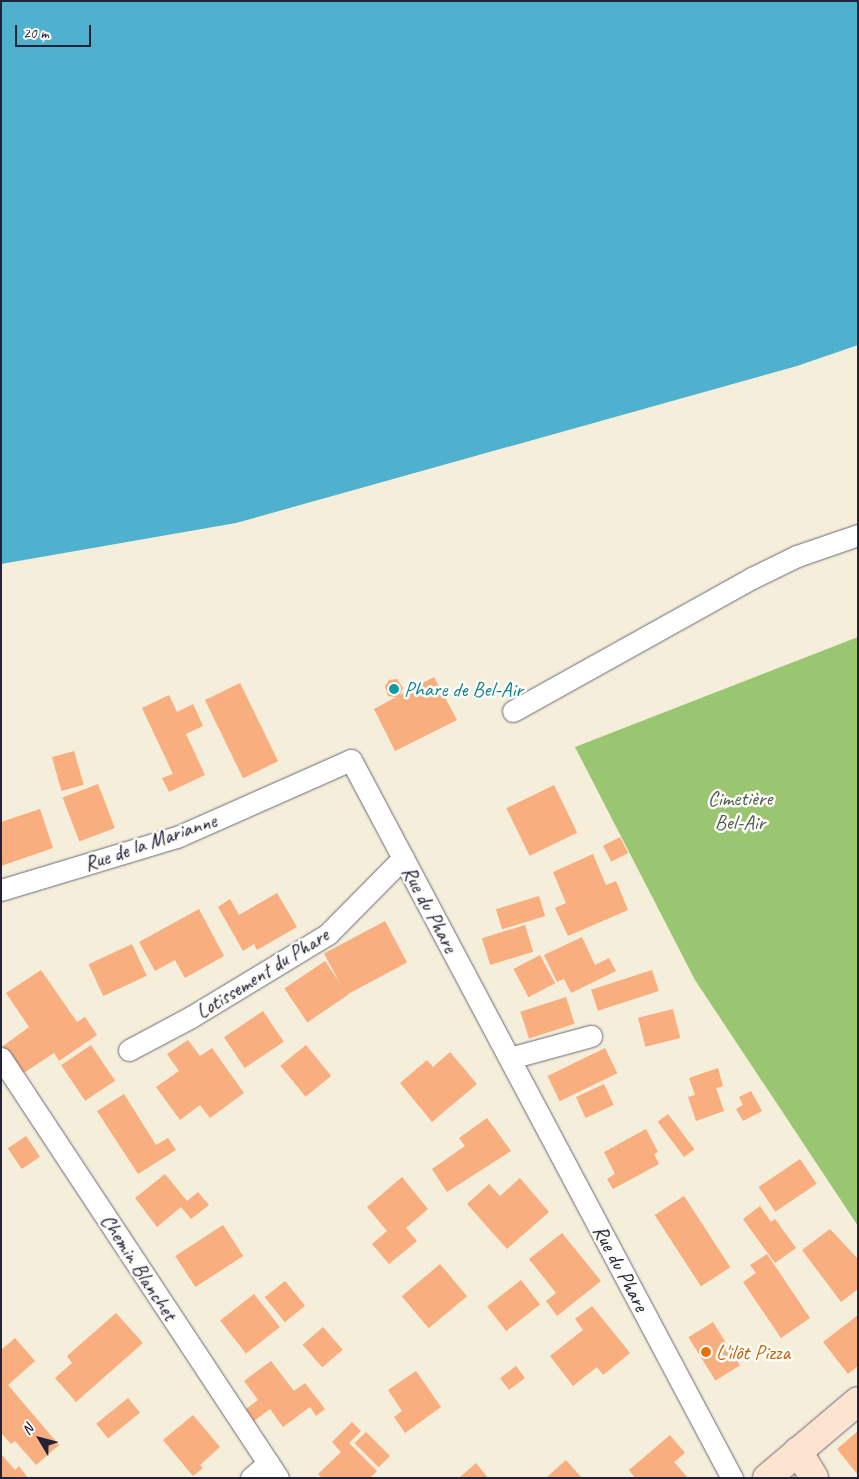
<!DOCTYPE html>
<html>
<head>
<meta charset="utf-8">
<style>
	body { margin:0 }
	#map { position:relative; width:859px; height:1479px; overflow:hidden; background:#f4eedb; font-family:Caveat,sans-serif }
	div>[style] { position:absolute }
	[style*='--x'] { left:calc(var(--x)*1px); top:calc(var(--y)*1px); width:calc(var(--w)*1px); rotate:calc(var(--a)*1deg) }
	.green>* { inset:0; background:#9ac571 }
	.water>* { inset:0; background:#4fb1ce }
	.building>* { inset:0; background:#f8ae7e; transform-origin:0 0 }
	.roads { filter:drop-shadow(0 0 1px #6c6973) drop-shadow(0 0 1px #6c6973) }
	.street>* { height:21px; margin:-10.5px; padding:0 10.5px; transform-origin:10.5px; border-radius:10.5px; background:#fff }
	.secondary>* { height:28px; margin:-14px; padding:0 14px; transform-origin:14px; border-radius:14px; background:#fde4d1 }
	.dots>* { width:14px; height:14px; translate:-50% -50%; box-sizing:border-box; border:2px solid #fdfcf7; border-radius:50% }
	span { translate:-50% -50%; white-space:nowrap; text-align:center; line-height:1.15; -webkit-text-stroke:5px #fdfcf7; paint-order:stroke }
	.culture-label { font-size:21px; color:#0d838f }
	.left { translate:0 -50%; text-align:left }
	.park-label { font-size:21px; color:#4c5b4e }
	.street-label { font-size:21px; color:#22223b }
	.food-label { font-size:21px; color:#c56008 }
	.frame { position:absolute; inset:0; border:2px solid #22223b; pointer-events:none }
	.north { position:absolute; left:15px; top:1414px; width:50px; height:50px; -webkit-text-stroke:4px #fdfcf7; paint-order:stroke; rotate:307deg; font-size:14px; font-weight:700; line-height:20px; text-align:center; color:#22223b }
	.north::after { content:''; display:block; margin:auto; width:18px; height:22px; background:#22223b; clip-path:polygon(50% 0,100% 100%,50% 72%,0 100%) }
	.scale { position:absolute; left:15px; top:25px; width:76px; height:22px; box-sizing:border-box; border:2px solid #22223b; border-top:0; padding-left:6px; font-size:15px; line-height:18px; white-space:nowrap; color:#22223b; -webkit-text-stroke:4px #fdfcf7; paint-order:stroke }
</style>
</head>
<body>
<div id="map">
	<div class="green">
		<i style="clip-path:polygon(858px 637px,858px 1226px,695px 980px,575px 747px)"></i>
	</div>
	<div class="water">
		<i style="clip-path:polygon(1px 1px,858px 1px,858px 345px,797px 366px,236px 523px,1px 564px)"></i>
	</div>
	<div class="building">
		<i style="clip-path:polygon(434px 677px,457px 720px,395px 751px,374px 709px,396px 697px,388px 696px,385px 686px,389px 680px,397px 679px,403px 688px,400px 695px)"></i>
		<i style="left:240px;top:683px;width:87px;height:39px;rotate:64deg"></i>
		<i style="clip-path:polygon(169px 695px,177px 712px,193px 704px,203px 726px,186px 734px,205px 775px,169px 792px,162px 778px,173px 774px,142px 708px)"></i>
		<i style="left:74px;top:751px;width:35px;height:23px;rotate:74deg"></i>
		<i style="left:98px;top:784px;width:47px;height:38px;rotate:69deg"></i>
		<i style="left:554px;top:785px;width:53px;height:53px;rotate:64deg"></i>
		<i style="clip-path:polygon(40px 809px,53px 848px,1px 866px,1px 822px)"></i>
		<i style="left:620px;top:837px;width:18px;height:19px;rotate:63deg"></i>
		<i style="clip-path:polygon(593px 854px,606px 885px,616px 881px,628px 910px,568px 936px,555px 908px,566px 903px,553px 872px)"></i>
		<i style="clip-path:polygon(277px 893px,297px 927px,257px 950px,254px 944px,243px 951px,218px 907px,230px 899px,239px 915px)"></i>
		<i style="left:539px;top:896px;width:21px;height:45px;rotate:73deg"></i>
		<i style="clip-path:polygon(199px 909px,224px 956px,185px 978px,175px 960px,155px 971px,139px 942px)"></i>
		<i style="left:385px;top:921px;width:47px;height:69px;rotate:62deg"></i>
		<i style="left:525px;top:925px;width:28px;height:45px;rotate:73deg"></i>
		<i style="clip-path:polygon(582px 937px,595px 965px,609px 958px,616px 971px,571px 993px,564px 979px,557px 982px,544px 955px)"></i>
		<i style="left:132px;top:944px;width:35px;height:48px;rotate:65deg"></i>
		<i style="left:540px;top:955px;width:32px;height:30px;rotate:62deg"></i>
		<i style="left:325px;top:961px;width:41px;height:49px;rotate:56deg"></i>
		<i style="clip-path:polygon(41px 970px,77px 1022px,85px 1017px,97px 1035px,59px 1061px,54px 1053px,22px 1074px,3px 1046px,29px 1027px,6px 993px)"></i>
		<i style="left:652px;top:970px;width:22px;height:64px;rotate:72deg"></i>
		<i style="left:566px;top:997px;width:28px;height:48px;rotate:72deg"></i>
		<i style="left:673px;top:1009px;width:30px;height:36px;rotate:76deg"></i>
		<i style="left:263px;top:1011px;width:37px;height:47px;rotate:56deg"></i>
		<i style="clip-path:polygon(188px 1040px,200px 1056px,212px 1048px,244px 1093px,210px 1118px,200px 1105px,180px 1120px,156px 1087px,179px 1071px,167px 1054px)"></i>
		<i style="left:91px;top:1045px;width:43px;height:36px;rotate:56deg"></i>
		<i style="left:306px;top:1045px;width:40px;height:33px;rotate:51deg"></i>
		<i style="left:605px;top:1048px;width:28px;height:64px;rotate:64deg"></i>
		<i style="clip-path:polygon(450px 1052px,477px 1084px,432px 1122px,400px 1083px,427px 1060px,433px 1067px)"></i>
		<i style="clip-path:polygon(718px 1068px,723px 1086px,716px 1088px,724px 1111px,696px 1121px,688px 1097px,695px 1095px,689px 1078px)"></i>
		<i style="left:604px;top:1084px;width:23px;height:31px;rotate:65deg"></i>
		<i style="clip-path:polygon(751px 1091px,762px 1111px,743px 1121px,736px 1109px,743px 1105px,739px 1097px)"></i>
		<i style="clip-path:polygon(124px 1094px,156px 1145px,168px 1138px,176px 1150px,138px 1174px,97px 1111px)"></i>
		<i style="left:668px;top:1114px;width:44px;height:13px;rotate:53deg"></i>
		<i style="clip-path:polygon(487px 1118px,511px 1151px,447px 1192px,432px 1169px,465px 1146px,459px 1138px)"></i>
		<i style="clip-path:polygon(646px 1129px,658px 1152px,654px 1154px,659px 1164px,613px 1189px,607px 1179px,615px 1174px,604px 1152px)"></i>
		<i style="left:26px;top:1136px;width:25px;height:22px;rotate:56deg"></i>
		<i style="left:800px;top:1159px;width:30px;height:50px;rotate:56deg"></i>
		<i style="clip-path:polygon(165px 1174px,187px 1201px,198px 1192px,209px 1205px,191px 1219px,181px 1207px,157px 1227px,135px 1198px)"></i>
		<i style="clip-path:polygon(402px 1177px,428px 1209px,406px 1228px,417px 1241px,389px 1264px,372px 1244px,387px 1231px,367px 1207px)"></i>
		<i style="clip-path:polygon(520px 1178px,549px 1212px,507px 1249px,467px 1204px,489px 1184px,500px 1196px)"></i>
		<i style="left:684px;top:1196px;width:85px;height:35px;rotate:57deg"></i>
		<i style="clip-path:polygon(760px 1206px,771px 1222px,775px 1219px,796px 1248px,775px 1263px,743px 1219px)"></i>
		<i style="left:223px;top:1225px;width:37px;height:57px;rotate:57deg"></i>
		<i style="clip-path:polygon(830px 1229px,858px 1259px,858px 1289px,841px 1302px,802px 1250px)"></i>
		<i style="clip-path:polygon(562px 1233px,601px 1281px,557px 1316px,546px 1301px,556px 1293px,529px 1259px)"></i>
		<i style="clip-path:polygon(767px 1254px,810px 1318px,781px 1338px,743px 1282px,756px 1273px,750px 1265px)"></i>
		<i style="left:440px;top:1264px;width:42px;height:50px;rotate:50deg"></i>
		<i style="left:521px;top:1280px;width:31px;height:43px;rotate:52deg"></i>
		<i style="left:285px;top:1281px;width:32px;height:26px;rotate:51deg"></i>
		<i style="left:254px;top:1294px;width:42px;height:43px;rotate:52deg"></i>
		<i style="clip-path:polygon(592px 1306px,630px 1353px,603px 1375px,597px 1367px,573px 1386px,550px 1356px,583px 1330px,575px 1319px)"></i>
		<i style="clip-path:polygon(116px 1313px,143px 1343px,76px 1402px,55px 1378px,72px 1363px,67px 1356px)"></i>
		<i style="clip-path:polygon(858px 1315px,858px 1366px,848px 1374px,823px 1342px)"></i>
		<i style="left:713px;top:1322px;width:51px;height:29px;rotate:58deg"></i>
		<i style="left:323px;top:1327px;width:30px;height:27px;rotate:49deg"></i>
		<i style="clip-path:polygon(15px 1338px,35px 1361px,8px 1385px,59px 1445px,36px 1465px,15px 1441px,11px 1444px,1px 1433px,1px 1350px)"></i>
		<i style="clip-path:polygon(271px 1361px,294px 1391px,305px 1383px,325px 1409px,316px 1416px,310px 1407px,283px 1427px,270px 1409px,254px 1421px,246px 1409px,258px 1400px,244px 1381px)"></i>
		<i style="left:516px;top:1366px;width:15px;height:20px;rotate:53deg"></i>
		<i style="clip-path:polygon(416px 1371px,441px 1407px,405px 1433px,394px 1417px,402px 1411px,388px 1390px)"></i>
		<i style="left:128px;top:1398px;width:19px;height:41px;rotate:51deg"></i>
		<i style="clip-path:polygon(193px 1415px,220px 1447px,200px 1465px,203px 1468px,193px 1476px,163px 1440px)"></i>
		<i style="clip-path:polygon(352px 1422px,361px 1431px,349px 1443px,377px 1471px,370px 1478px,322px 1478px,318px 1474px,341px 1452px,332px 1442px)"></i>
		<i style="clip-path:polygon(858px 1431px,858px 1475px,837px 1449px)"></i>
		<i style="left:366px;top:1432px;width:34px;height:16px;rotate:45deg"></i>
		<i style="clip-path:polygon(670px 1435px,685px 1453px,674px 1462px,688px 1478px,635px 1478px,629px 1470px)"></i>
		<i style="clip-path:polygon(1px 1454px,15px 1470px,19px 1466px,28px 1478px,1px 1478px)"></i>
		<i style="clip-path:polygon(566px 1460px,582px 1478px,546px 1478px)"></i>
		<i style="clip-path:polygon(476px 1463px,488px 1478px,459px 1478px)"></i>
	</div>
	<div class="roads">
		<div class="street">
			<i style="--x:513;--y:711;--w:274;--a:-29.1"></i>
			<i style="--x:752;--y:578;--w:50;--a:-26.1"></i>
			<i style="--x:797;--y:556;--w:65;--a:-19"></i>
			<i style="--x:1;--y:890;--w:184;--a:-16.8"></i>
			<i style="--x:177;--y:837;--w:190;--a:-23.9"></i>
			<i style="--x:351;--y:760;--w:813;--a:62.05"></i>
			<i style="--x:129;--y:1050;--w:70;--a:-28"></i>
			<i style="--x:191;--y:1017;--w:160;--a:-31.2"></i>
			<i style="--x:328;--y:934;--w:107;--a:-45.4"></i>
			<i style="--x:1;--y:1058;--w:503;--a:56.59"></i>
			<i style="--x:510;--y:1058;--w:84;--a:-15.2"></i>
			<i style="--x:251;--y:1478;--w:23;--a:-41"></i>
		</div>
		<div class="secondary">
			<i style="--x:798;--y:1451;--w:31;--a:59"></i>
			<i style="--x:767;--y:1478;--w:119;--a:-40.2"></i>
		</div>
	</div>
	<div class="dots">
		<i style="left:394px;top:689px;background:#0f9aa8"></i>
		<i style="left:706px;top:1352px;background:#e8710a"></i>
	</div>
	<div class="culture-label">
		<span class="left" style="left:404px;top:689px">Phare de Bel-Air</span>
	</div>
	<div class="park-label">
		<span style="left:740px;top:810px">Cimetière<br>Bel-Air</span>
	</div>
	<div class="street-label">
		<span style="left:150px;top:842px;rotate:-19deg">Rue de la Marianne</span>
		<span style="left:430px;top:909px;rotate:62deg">Rue du Phare</span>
		<span style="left:262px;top:973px;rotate:-32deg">Lotissement du Phare</span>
		<span style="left:139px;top:1267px;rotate:57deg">Chemin Blanchet</span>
		<span style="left:621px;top:1268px;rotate:62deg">Rue du Phare</span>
	</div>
	<div class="food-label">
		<span class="left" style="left:716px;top:1352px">L'ilôt Pizza</span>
	</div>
	<div class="frame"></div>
	<div class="north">N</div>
	<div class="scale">20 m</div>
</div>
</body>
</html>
